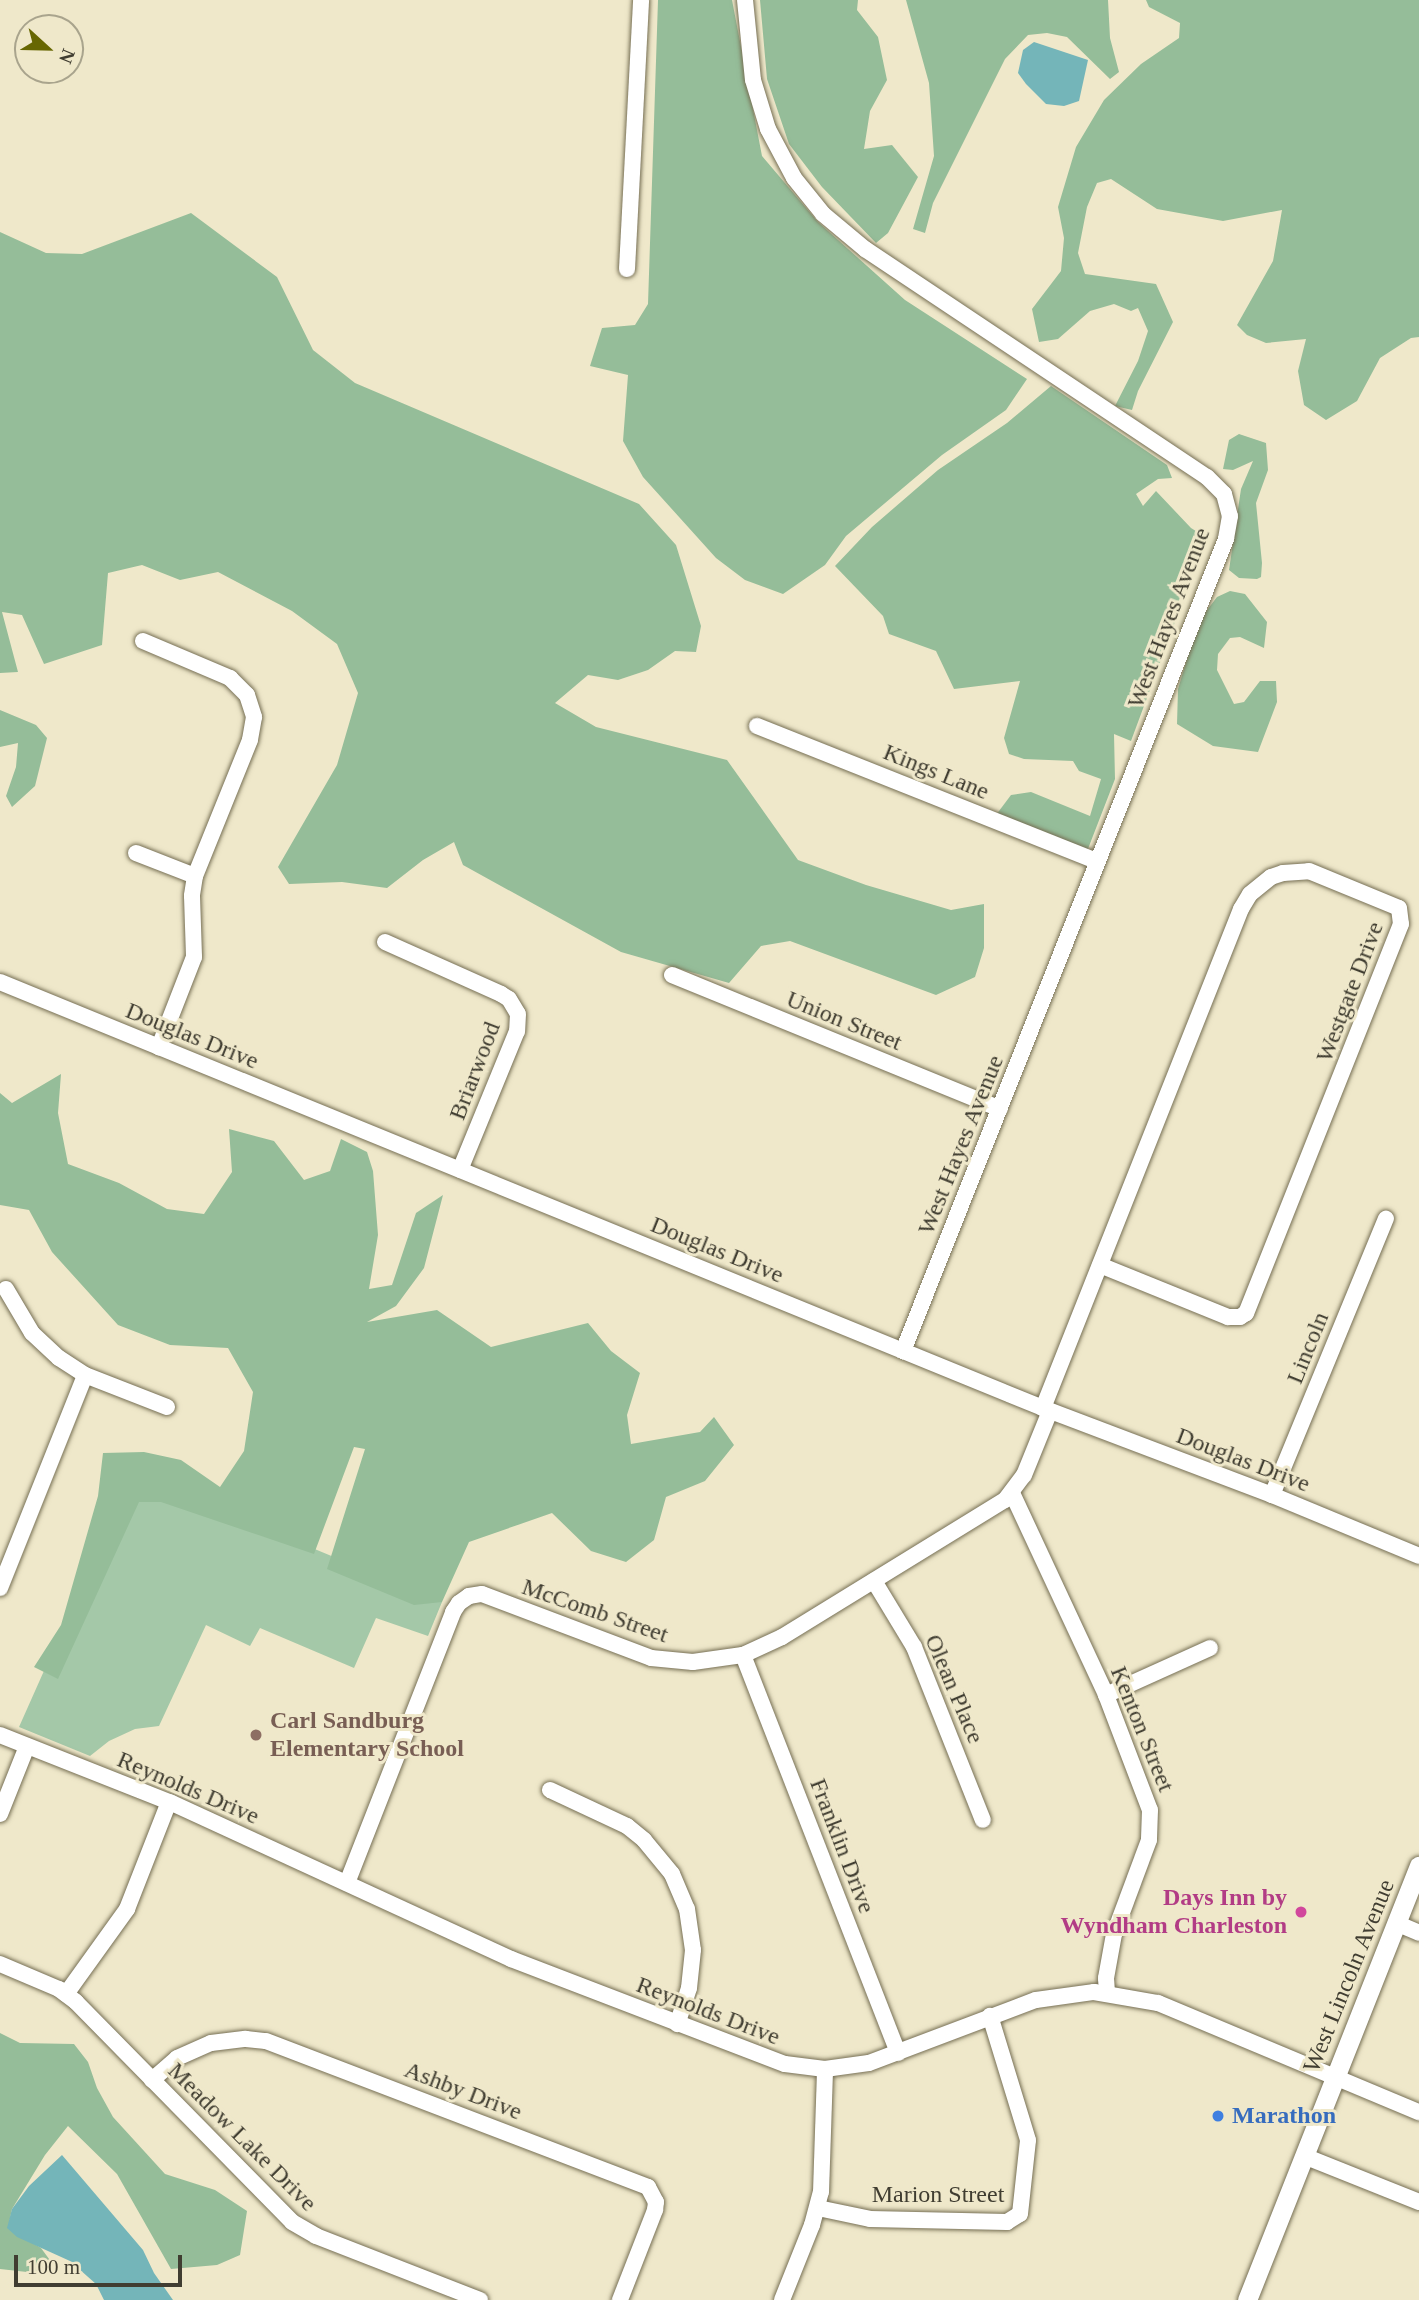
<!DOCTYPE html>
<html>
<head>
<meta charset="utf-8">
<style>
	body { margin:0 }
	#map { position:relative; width:1419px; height:2300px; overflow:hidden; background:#efe8ca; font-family:Georgia,serif }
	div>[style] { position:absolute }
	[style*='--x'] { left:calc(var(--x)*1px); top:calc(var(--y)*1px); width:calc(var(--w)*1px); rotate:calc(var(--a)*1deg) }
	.green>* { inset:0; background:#a4c8a8 }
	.forest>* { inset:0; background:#95bd99 }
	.water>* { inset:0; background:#74b5b9 }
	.roads { filter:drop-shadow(0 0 2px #766f54) drop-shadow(0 0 2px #766f54) }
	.minor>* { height:16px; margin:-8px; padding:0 8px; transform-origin:8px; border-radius:8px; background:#fff }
	.major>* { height:19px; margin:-9.5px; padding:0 9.5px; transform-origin:9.5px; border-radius:9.5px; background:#fff }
	.dots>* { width:19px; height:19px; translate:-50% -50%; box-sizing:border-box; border:4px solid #efe8ca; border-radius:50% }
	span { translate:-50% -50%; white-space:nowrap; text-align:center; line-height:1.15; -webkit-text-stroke:6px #efe8ca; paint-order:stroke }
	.street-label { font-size:24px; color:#403d31 }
	.education-label { font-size:24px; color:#785e54; font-weight:700 }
	.left { translate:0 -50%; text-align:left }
	.hotel-label { font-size:24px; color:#b23c85; font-weight:700 }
	.right { translate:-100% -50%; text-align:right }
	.shop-label { font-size:24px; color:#366cbe; font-weight:700 }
	.north { position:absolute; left:14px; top:14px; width:70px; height:70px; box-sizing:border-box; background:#efe8ca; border:2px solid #a9a48d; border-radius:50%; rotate:112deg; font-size:19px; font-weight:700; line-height:28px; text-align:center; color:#403d31 }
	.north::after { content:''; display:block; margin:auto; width:24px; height:32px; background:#676702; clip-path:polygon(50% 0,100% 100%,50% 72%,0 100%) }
	.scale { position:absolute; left:14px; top:2255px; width:168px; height:32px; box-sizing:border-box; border:4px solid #403d31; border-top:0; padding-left:9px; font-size:21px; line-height:24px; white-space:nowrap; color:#403d31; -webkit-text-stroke:5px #efe8ca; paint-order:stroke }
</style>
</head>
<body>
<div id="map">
	<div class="green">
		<i style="clip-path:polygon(132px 1473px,442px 1602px,428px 1636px,376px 1618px,354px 1668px,260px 1628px,250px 1646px,206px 1625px,159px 1726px,135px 1729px,109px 1741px,90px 1756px,19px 1727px)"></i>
	</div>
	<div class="forest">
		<i style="clip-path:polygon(658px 0,732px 0,762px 156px,818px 222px,905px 300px,1027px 379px,1006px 410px,942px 455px,846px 536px,825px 565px,783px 594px,745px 580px,716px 558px,643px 477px,623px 441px,628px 375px,590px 366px,602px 328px,635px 325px,648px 304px)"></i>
		<i style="clip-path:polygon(760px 0,858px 0,857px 10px,878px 37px,887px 80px,870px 111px,864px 149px,892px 145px,918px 177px,888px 233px,876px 243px,822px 187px,789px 144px,767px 79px)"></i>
		<i style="clip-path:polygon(906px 0,1108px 0,1110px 38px,1119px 72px,1110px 79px,1067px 37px,1047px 33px,1028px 35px,1005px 59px,933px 203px,925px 233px,913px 229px,934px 156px,929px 83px)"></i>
		<i style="clip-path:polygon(1146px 0,1419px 0,1419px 337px,1411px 338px,1380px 358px,1357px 401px,1326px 420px,1304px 405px,1298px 371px,1306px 339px,1266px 343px,1247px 335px,1237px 325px,1273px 261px,1282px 210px,1223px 221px,1157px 209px,1111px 179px,1097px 183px,1087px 207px,1078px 253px,1085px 274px,1156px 284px,1173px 322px,1138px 391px,1132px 410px,1115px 406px,1138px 361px,1148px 331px,1138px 308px,1131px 311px,1114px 304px,1090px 311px,1058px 339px,1039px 342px,1032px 309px,1061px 271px,1064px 238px,1058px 207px,1076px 147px,1104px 100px,1141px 64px,1179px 38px,1180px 23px,1149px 7px)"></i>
		<i style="clip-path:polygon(191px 213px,277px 277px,313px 350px,355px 383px,639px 504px,676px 545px,701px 626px,696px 652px,675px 651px,648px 670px,618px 680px,588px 675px,555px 703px,596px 727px,727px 760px,798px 860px,866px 885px,951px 910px,984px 904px,984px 948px,975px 977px,936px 995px,790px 941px,761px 946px,729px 983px,621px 952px,463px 865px,454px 842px,423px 860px,387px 888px,342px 882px,289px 884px,278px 867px,337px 765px,358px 693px,337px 644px,292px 611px,218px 572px,180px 580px,142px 565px,108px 573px,102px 645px,44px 664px,22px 615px,2px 612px,18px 672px,0 673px,0 232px,46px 253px,82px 254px)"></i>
		<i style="clip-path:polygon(1051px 386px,1167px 465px,1172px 478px,1158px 479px,1136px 494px,1143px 506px,1156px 491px,1191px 528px,1207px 538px,1182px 586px,1174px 625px,1131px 741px,1114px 734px,1115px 779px,1086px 854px,996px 815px,1011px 795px,1031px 792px,1090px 816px,1101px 779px,1079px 771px,1073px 761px,1024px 759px,1009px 754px,1004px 738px,1020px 681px,954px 689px,936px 651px,889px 634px,883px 616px,835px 566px,872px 527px,938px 470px,1007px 423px)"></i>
		<i style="clip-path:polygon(1239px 434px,1266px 443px,1268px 470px,1256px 503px,1262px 563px,1261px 577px,1257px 579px,1239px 578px,1229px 570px,1241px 489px,1253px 461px,1233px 470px,1223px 469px,1229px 440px)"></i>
		<i style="clip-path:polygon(1230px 591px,1245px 594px,1267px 622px,1264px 648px,1240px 637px,1230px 638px,1218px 654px,1217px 670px,1234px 704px,1244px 702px,1260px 681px,1276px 681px,1277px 702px,1258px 752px,1213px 746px,1177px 724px,1178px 689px,1198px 622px,1217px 597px)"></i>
		<i style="clip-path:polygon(0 710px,36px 725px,47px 738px,35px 786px,12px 807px,6px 796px,16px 767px,18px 743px,0 747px)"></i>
		<i style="clip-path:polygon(61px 1074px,58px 1113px,68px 1164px,119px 1183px,167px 1209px,204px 1214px,232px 1172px,229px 1129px,274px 1141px,304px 1180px,330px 1171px,341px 1139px,367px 1152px,373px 1171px,378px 1235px,369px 1289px,392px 1285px,416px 1213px,443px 1195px,424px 1268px,396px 1306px,367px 1322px,437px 1310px,491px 1347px,588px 1323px,611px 1351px,640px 1373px,627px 1415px,631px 1444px,700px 1432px,714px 1417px,734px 1445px,705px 1481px,666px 1497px,654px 1540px,626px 1562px,591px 1551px,552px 1513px,469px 1542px,442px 1602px,414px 1605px,327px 1569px,365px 1449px,354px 1447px,314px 1554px,161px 1502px,139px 1502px,58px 1679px,34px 1667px,61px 1625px,98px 1496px,103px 1453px,144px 1452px,181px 1460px,220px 1487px,244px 1451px,253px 1392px,228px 1348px,170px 1345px,118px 1325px,52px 1252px,29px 1210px,0 1205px,0 1093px,12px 1103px)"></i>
		<i style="clip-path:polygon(0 2033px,20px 2043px,74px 2044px,88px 2062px,97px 2088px,113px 2117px,165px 2174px,215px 2190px,247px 2211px,240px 2255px,217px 2265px,171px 2269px,117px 2174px,68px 2126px,45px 2155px,12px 2209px,8px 2228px,41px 2248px,52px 2263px,36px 2273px,0 2269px)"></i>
	</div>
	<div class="water">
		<i style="clip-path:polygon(1034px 42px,1088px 60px,1079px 101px,1064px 106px,1046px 104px,1026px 84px,1018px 73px,1023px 50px)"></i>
		<i style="clip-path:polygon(62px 2155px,143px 2250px,154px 2273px,173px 2300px,104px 2300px,96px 2284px,70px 2261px,17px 2237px,7px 2228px,12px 2209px,29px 2186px)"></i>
	</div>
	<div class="roads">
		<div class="minor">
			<i style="--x:745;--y:0;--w:80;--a:84.3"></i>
			<i style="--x:753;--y:80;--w:51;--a:73"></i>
			<i style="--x:768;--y:129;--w:55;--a:62"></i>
			<i style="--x:794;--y:178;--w:46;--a:51.1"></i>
			<i style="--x:823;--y:214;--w:55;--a:39.8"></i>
			<i style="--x:865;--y:249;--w:411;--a:33.7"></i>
			<i style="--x:1207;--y:477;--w:24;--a:45"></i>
			<i style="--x:1224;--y:494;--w:23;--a:75"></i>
			<i style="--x:1230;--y:516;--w:23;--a:100"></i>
			<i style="--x:1226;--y:539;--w:874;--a:111.69"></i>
			<i style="--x:627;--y:269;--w:269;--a:-87"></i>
			<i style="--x:143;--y:641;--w:95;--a:23"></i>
			<i style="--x:230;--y:678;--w:24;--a:45"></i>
			<i style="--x:247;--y:695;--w:23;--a:72"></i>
			<i style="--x:254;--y:717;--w:23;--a:100"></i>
			<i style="--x:250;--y:740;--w:147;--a:112"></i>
			<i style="--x:195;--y:876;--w:20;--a:99"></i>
			<i style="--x:192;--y:896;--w:61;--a:88.1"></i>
			<i style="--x:194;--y:957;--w:97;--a:111.3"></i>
			<i style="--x:757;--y:726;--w:366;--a:21.7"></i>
			<i style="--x:136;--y:853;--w:63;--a:21.3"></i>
			<i style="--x:385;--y:942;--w:127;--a:24.1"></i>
			<i style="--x:501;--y:994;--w:9;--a:32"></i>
			<i style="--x:509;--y:999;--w:17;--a:59"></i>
			<i style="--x:518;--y:1014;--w:17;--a:93"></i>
			<i style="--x:517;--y:1031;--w:150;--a:112.3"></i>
			<i style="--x:672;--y:975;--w:354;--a:22.2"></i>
			<i style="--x:0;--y:982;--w:1127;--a:22.22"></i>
			<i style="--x:1043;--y:1408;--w:245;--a:20.8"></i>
			<i style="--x:1272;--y:1495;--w:159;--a:22.5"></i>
			<i style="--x:6;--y:1289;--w:51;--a:59.4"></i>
			<i style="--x:32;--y:1333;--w:37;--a:43"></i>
			<i style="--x:59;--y:1358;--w:31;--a:33"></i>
			<i style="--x:85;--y:1375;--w:88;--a:21.3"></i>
			<i style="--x:1043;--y:1408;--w:537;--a:-68.36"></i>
			<i style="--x:1241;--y:909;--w:17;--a:-59"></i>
			<i style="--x:1250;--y:894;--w:27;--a:-39"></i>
			<i style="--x:1271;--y:877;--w:13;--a:-18"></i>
			<i style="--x:1283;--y:873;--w:26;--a:-4"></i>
			<i style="--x:1309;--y:871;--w:97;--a:22.3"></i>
			<i style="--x:1399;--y:908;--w:16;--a:83"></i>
			<i style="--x:1401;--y:924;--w:419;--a:111.7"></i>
			<i style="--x:1246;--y:1313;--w:7;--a:146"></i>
			<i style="--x:1240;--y:1317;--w:12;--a:180"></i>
			<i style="--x:1228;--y:1317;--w:138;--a:-157.9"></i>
			<i style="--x:1012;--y:1493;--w:223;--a:65"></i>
			<i style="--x:1106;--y:1695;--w:123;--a:69.1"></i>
			<i style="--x:1150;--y:1810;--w:30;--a:92"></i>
			<i style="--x:1149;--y:1840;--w:100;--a:110.4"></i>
			<i style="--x:1114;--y:1934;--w:45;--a:100.3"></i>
			<i style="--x:1106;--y:1978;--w:15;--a:86"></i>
			<i style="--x:1272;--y:1495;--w:299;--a:-67.6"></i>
			<i style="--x:874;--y:1581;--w:77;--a:58.8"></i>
			<i style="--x:914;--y:1647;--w:186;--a:68.3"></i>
			<i style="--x:0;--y:1588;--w:229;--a:-68.2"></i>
			<i style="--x:743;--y:1655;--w:427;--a:68.7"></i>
			<i style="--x:1106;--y:1695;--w:114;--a:-24.3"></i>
			<i style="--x:0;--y:1735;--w:185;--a:21.6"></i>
			<i style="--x:172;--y:1803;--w:373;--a:24.7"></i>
			<i style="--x:511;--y:1959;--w:293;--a:21"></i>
			<i style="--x:785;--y:2064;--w:40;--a:7.1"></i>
			<i style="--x:825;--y:2069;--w:44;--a:-7.8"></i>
			<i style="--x:869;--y:2063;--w:178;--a:-20.7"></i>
			<i style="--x:1036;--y:2000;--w:59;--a:-7.9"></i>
			<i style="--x:1094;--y:1992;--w:65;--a:9.8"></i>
			<i style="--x:1158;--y:2003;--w:283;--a:22.7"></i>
			<i style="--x:550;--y:1790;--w:85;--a:25.1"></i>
			<i style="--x:627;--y:1826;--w:22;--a:39"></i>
			<i style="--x:644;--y:1840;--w:44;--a:50.5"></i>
			<i style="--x:672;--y:1874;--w:38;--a:67"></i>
			<i style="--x:687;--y:1909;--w:41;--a:81.7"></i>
			<i style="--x:693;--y:1950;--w:38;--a:96"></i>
			<i style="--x:689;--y:1988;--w:38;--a:108"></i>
			<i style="--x:0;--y:1814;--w:73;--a:-68.3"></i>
			<i style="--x:347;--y:1883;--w:291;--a:-68.6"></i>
			<i style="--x:453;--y:1612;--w:11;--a:-56"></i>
			<i style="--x:459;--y:1603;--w:12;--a:-35"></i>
			<i style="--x:469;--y:1596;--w:13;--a:-9"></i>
			<i style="--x:482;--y:1594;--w:181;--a:20.7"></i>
			<i style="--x:651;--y:1658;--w:42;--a:5.4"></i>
			<i style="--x:693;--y:1662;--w:50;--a:-8"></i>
			<i style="--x:743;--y:1655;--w:43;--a:-24.8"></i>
			<i style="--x:782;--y:1637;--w:262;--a:-31.6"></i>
			<i style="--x:1005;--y:1500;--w:31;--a:-53"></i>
			<i style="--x:1024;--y:1475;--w:69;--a:-67.9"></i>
			<i style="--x:1396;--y:1923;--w:25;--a:23"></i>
			<i style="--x:0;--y:1964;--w:64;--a:23"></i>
			<i style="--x:59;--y:1989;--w:21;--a:37"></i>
			<i style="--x:76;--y:2002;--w:308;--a:45.5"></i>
			<i style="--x:292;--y:2222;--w:28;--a:30"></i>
			<i style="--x:316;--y:2236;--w:176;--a:21.3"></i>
			<i style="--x:66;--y:1994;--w:105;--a:-54.3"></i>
			<i style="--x:127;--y:1909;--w:115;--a:-68.6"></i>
			<i style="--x:152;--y:2080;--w:33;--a:-41"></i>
			<i style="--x:177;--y:2058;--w:37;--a:-24"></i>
			<i style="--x:211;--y:2043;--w:35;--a:-7"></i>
			<i style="--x:246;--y:2039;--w:20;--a:6"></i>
			<i style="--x:266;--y:2041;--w:409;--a:20.9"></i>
			<i style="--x:648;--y:2187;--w:17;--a:62"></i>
			<i style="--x:656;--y:2202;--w:8;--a:97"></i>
			<i style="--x:655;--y:2210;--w:97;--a:111.3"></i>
			<i style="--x:1304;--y:2156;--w:124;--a:21.8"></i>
			<i style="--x:818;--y:2208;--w:53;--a:11.9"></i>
			<i style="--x:870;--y:2219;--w:137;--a:1.3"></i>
			<i style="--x:1007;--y:2222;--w:15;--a:-32"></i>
			<i style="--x:1020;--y:2214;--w:74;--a:-83.8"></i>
			<i style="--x:1028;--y:2140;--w:130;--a:-107"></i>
			<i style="--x:782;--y:2300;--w:81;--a:-68.2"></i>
			<i style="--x:812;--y:2225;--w:34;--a:-75"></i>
			<i style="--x:821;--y:2192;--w:123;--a:-88.1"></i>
		</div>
		<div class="major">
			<i style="--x:1247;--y:2300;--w:467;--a:-68.4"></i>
		</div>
	</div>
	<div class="dots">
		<i style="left:256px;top:1735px;background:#8d6e63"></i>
		<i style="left:1301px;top:1912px;background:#d1479c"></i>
		<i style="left:1218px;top:2116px;background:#3f7fe0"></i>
	</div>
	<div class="street-label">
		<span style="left:1169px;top:618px;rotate:-69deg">West Hayes Avenue</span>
		<span style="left:936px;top:772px;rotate:22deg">Kings Lane</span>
		<span style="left:1350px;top:992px;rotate:-69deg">Westgate Drive</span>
		<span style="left:844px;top:1021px;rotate:22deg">Union Street</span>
		<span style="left:192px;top:1036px;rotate:22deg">Douglas Drive</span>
		<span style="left:475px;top:1071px;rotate:-69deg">Briarwood</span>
		<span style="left:961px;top:1145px;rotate:-68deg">West Hayes Avenue</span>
		<span style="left:717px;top:1250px;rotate:22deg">Douglas Drive</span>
		<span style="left:1308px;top:1348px;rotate:-68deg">Lincoln</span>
		<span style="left:1243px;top:1460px;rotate:21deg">Douglas Drive</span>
		<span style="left:595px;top:1611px;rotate:19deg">McComb Street</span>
		<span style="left:954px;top:1689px;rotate:67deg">Olean Place</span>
		<span style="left:1142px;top:1729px;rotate:68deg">Kenton Street</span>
		<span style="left:188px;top:1788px;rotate:23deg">Reynolds Drive</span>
		<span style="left:842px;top:1846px;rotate:69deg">Franklin Drive</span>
		<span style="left:1349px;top:1976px;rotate:-68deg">West Lincoln Avenue</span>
		<span style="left:708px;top:2011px;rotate:21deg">Reynolds Drive</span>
		<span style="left:463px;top:2091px;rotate:21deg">Ashby Drive</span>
		<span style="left:242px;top:2137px;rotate:45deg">Meadow Lake Drive</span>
		<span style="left:938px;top:2195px">Marion Street</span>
	</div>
	<div class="education-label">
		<span class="left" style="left:270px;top:1735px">Carl Sandburg<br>Elementary School</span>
	</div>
	<div class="hotel-label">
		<span class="right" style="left:1287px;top:1912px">Days Inn by<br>Wyndham Charleston</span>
	</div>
	<div class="shop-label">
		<span class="left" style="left:1232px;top:2116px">Marathon</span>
	</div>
	<div class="north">N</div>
	<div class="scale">100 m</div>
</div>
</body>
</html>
